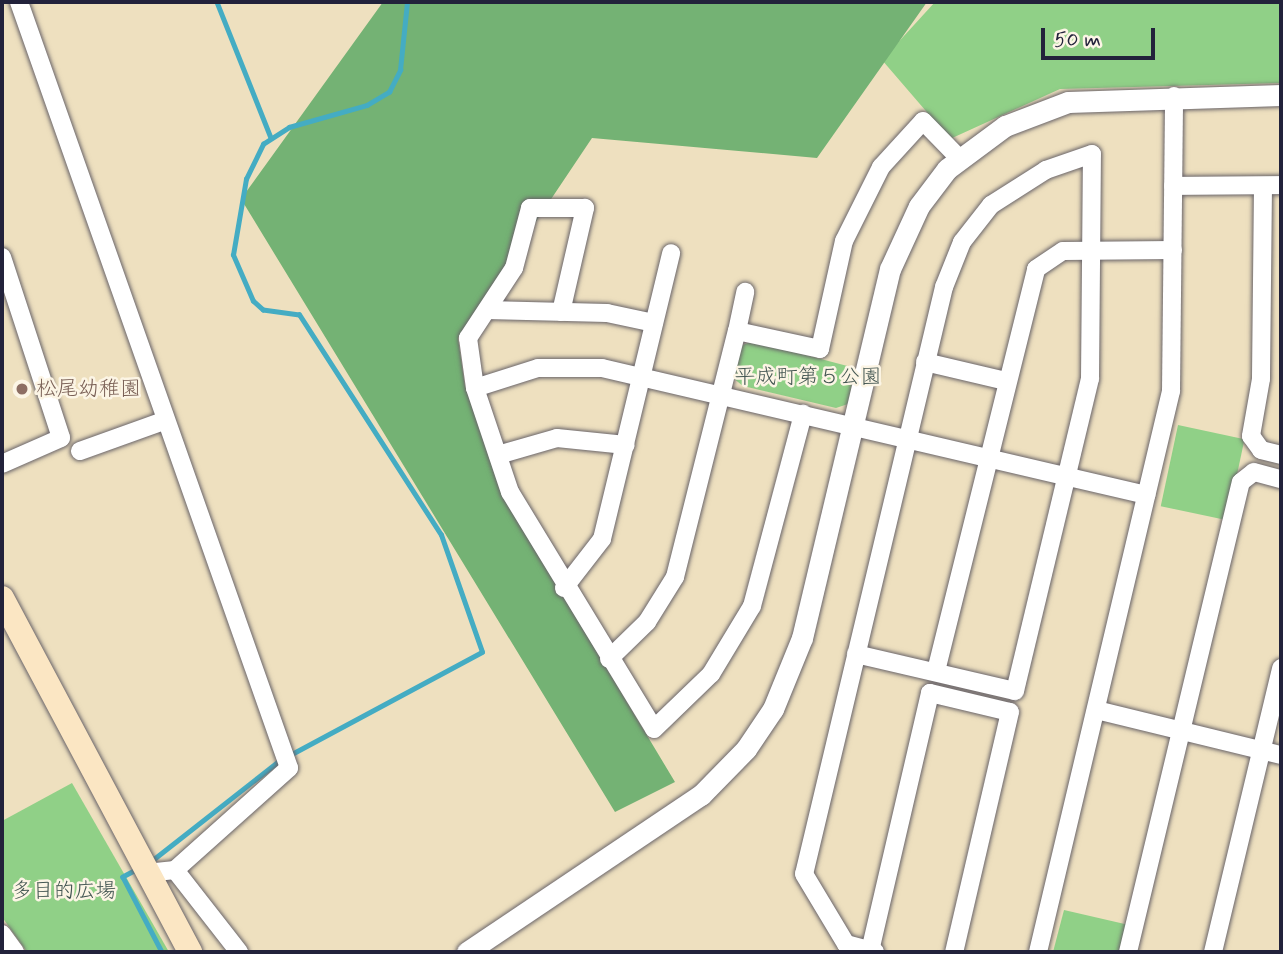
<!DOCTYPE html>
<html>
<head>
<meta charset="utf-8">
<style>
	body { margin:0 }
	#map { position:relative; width:1283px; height:954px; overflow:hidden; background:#eee0bf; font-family:Mynerve,"Klee One",sans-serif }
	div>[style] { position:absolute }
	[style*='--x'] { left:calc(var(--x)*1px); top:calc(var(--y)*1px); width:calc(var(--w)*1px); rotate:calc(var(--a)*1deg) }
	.green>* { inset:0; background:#90d087; transform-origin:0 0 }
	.forest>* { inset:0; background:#74b274 }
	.stream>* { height:4.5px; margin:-2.25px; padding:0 2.25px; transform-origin:2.25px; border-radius:2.25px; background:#44acc3 }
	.roads { filter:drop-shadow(0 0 2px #696469) drop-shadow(0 0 2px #696469) }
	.minor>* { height:18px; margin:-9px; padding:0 9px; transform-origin:9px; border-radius:9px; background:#fff }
	.tertiary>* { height:21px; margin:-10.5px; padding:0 10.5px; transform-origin:10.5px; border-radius:10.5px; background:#fff }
	.secondary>* { height:24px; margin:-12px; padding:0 12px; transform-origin:12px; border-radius:12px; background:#fbe6c3 }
	.dots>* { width:19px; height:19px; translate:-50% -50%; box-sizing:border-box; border:4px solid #fcf5e5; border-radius:50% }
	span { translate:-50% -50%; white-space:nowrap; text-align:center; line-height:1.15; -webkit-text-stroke:5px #fcf5e5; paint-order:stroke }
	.park-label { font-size:21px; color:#435652 }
	.education-label { font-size:21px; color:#785e54 }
	.left { translate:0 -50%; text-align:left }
	.frame { position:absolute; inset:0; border:4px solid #22223b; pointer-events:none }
	.scale { position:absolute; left:1041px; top:28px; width:114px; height:32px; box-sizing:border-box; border:4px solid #22223b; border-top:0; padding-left:9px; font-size:21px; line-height:24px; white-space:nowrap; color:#22223b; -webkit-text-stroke:5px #fcf5e5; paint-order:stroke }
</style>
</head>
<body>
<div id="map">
	<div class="green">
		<i style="clip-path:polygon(935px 2px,1281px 2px,1281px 83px,1060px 89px,950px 139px,882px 60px)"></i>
		<i style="clip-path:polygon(753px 341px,855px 368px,848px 404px,836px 408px,743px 386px,733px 378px,740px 346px)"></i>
		<i style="left:1178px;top:425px;width:68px;height:83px;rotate:12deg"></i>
		<i style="clip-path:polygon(72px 783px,169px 952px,27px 952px,2px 917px,2px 821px)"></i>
		<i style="clip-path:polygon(1064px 910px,1129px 925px,1122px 952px,1053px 952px)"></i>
	</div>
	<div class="forest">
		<i style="clip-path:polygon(383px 2px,927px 2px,817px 158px,592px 138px,458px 338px,465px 386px,502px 494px,675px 782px,615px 812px,241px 199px)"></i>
	</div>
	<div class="stream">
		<i style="--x:217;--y:2;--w:146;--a:68.3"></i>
		<i style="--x:288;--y:756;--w:220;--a:-28.2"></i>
		<i style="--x:482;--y:652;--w:124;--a:-109.3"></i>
		<i style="--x:441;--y:535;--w:262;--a:-122.8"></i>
		<i style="--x:299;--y:315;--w:36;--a:-172"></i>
		<i style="--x:263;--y:310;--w:13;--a:-138"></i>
		<i style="--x:253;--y:301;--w:50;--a:-113.5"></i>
		<i style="--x:233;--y:255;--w:77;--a:-80.3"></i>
		<i style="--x:246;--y:179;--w:39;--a:-64"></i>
		<i style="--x:263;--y:144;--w:31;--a:-33"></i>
		<i style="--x:289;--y:127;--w:81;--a:-15.8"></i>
		<i style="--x:367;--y:105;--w:26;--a:-31"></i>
		<i style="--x:389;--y:92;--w:25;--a:-63"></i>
		<i style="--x:400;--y:70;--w:68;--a:-84.1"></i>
		<i style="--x:150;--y:862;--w:165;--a:-38.1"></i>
		<i style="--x:136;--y:870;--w:15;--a:152"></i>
		<i style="--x:123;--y:877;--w:85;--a:62.5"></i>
	</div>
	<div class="roads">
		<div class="minor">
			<i style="--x:19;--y:2;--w:812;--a:70.58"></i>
			<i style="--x:289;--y:768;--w:153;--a:138.2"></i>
			<i style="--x:175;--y:870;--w:29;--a:174"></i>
			<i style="--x:1173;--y:186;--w:108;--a:-0.5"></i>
			<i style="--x:1263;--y:186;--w:193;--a:90.6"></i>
			<i style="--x:1261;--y:379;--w:58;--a:100"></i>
			<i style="--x:1251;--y:436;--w:17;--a:54"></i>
			<i style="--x:1261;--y:450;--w:21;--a:14"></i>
			<i style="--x:2;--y:257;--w:190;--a:71.9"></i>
			<i style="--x:61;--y:438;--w:64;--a:156.2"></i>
			<i style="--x:487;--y:310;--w:120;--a:1.4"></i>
			<i style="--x:607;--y:313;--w:48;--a:12"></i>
			<i style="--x:561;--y:312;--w:107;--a:-77"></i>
			<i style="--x:585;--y:208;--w:55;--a:180"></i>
			<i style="--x:530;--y:208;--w:62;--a:104.9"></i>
			<i style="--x:514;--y:268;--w:84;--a:123.3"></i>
			<i style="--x:468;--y:338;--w:50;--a:82"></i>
			<i style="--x:475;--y:388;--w:110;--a:71.4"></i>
			<i style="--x:510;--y:492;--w:277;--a:58.7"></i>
			<i style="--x:654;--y:729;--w:79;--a:-44"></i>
			<i style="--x:711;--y:674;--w:79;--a:-58.9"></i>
			<i style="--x:752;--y:606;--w:199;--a:-75.1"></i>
			<i style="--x:737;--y:331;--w:40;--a:-78"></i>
			<i style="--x:925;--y:362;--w:83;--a:13.2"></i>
			<i style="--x:475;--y:388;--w:66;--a:-17.6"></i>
			<i style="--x:538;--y:368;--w:64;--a:0"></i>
			<i style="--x:602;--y:368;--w:559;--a:13.14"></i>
			<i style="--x:80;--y:451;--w:91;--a:-19.8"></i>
			<i style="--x:498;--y:455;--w:61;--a:-16.1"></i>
			<i style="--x:557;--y:438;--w:69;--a:5.8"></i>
			<i style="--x:564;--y:588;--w:62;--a:-52.2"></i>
			<i style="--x:602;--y:539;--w:294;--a:-76.4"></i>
			<i style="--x:856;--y:654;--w:163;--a:13.1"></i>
			<i style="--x:1015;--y:691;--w:321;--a:-76.5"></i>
			<i style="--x:1090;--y:379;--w:225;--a:-89.5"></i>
			<i style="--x:1092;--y:154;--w:49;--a:160.8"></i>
			<i style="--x:1046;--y:170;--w:65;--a:147.5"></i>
			<i style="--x:991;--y:205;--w:47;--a:128.1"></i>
			<i style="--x:962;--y:242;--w:48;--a:111.8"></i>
			<i style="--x:944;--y:287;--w:603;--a:103.41"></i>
			<i style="--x:804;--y:874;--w:82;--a:59"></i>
			<i style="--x:846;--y:944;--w:30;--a:15"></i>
			<i style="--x:609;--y:659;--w:53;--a:-44.2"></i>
			<i style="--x:647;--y:622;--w:53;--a:-58.1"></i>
			<i style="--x:675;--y:577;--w:254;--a:-75.9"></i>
			<i style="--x:737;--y:331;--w:85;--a:12.2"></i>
			<i style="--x:820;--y:349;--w:111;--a:-77.5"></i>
			<i style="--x:844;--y:241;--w:83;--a:-63.4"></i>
			<i style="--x:881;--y:167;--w:62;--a:-47.6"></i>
			<i style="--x:923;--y:121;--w:52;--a:45.8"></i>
			<i style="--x:936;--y:671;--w:414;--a:-76"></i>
			<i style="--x:1036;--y:269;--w:32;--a:-34"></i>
			<i style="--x:1063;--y:251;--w:110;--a:-0.5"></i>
			<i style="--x:1096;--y:710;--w:190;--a:13.7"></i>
			<i style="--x:175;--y:870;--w:104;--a:52"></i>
			<i style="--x:2;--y:934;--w:22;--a:54"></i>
			<i style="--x:870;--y:951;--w:265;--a:-76.9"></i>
			<i style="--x:930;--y:693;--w:82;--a:13.4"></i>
			<i style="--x:1010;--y:712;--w:246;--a:103.1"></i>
			<i style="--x:1038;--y:952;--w:577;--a:-76.66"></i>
			<i style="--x:1171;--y:391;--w:295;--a:-89.4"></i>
			<i style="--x:1128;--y:952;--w:483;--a:-76.5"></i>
			<i style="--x:1241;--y:482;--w:16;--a:-38"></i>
			<i style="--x:1254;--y:472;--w:28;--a:15"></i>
			<i style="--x:1213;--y:952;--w:292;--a:-76.5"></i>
		</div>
		<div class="tertiary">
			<i style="--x:467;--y:952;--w:282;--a:-33.9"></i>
			<i style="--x:701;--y:795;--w:64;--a:-45.6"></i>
			<i style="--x:746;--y:749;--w:48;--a:-56"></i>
			<i style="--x:773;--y:709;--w:77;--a:-67.8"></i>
			<i style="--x:802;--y:638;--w:379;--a:-76.6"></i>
			<i style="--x:890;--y:269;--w:69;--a:-65.3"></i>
			<i style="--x:919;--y:206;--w:46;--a:-52.9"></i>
			<i style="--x:947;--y:169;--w:72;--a:-36.6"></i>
			<i style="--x:1005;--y:126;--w:67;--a:-20.9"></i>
			<i style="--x:1068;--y:102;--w:213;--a:-1.9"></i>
		</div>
		<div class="secondary">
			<i style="--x:2;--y:598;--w:401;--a:62"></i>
		</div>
	</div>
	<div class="dots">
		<i style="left:22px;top:389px;background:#8d6e63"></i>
	</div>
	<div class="park-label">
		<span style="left:808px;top:377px">平成町第５公園</span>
		<span style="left:64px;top:891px">多目的広場</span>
	</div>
	<div class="education-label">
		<span class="left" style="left:36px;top:389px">松尾幼稚園</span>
	</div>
	<div class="frame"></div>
	<div class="scale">50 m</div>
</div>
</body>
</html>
